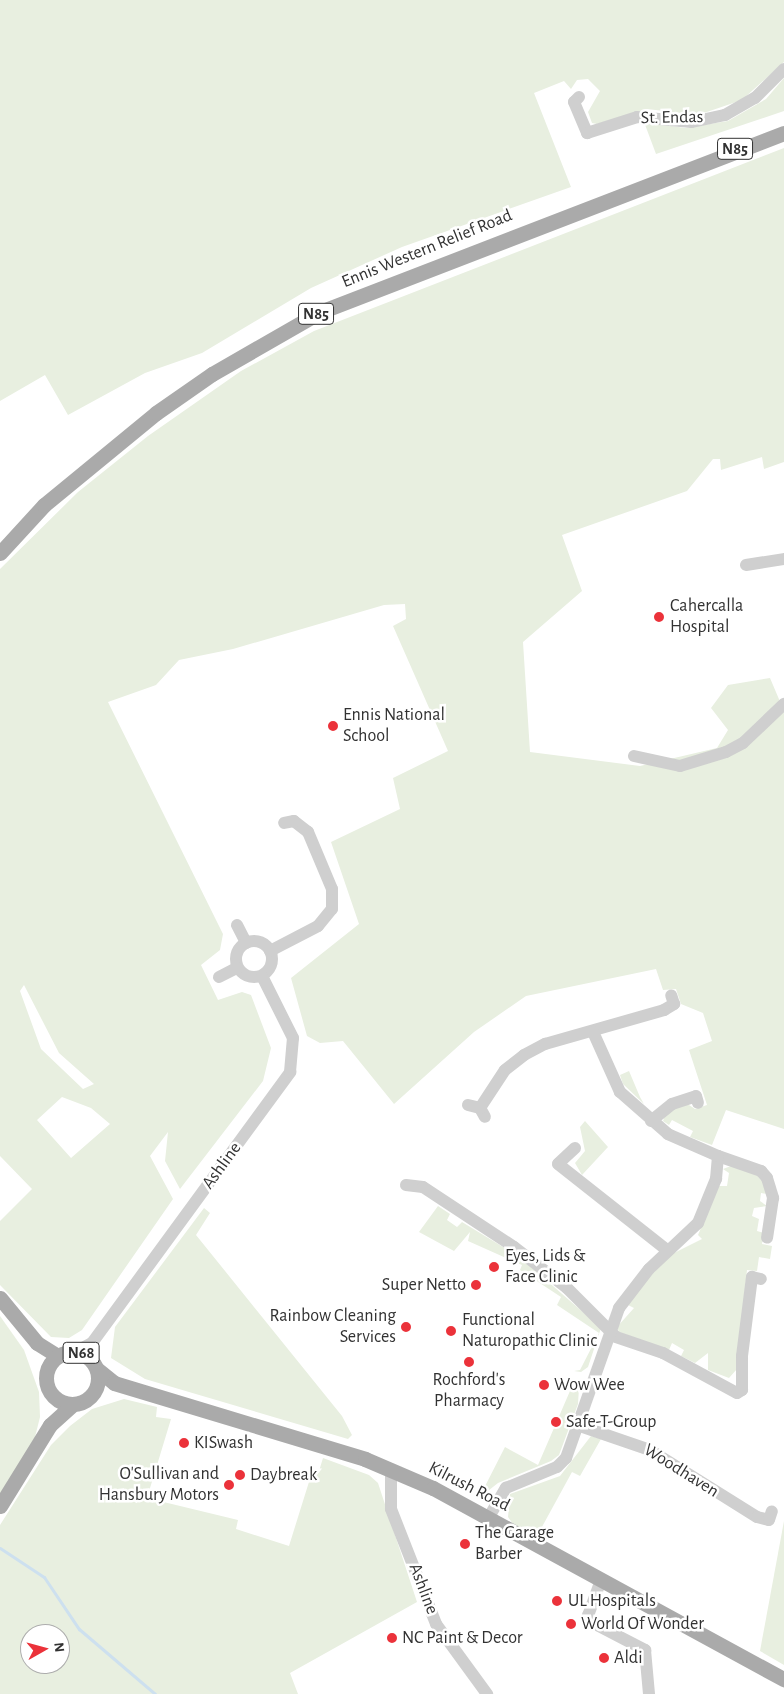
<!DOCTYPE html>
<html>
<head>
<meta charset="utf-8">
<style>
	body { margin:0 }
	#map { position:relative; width:784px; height:1694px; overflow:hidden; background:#fff; font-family:"Alegreya Sans",sans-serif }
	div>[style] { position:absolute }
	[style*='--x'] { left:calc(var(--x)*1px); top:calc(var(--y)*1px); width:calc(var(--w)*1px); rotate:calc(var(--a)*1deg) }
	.green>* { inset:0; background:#e8efe0 }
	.stream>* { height:3px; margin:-1.5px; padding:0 1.5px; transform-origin:1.5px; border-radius:1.5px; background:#cde0ef }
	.minor>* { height:12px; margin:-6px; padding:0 6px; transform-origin:6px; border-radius:6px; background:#cfcfcf }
	.minor>.ring { margin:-6px; padding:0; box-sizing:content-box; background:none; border:12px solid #cfcfcf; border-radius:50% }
	.major>* { height:15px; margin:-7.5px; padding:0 7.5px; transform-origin:7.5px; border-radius:7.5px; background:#aaa }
	.major>.ring { margin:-7.5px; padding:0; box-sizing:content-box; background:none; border:15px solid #aaa; border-radius:50% }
	.dots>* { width:14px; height:14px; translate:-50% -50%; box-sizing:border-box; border:2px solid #fff; border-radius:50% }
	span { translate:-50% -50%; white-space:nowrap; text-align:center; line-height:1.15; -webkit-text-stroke:5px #fff; paint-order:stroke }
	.shield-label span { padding:1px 4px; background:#fff; border:1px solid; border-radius:4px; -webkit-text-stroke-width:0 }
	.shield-label { font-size:16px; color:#323232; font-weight:700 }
	.street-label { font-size:18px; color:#323232 }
	.poi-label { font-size:18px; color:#323232 }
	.left { translate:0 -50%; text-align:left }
	.right { translate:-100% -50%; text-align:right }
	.north { position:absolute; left:20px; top:1624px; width:50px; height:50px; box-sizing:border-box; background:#fff; border:1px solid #adadad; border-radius:50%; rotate:83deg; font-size:14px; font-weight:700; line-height:20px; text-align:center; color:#323232 }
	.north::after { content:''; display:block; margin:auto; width:18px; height:22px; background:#eb323a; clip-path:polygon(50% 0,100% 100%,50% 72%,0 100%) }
</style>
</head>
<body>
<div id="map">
	<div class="green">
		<i style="clip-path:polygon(0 0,784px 0,784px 62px,742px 100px,698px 115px,647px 109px,597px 124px,592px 123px,588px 112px,600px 91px,588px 79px,577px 80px,571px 89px,564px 81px,534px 93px,571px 187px,402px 247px,311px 288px,202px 353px,145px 373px,68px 415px,45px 375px,0 401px)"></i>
		<i style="clip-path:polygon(784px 78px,784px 111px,656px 154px,644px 122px,685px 128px,728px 121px,766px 99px)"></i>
		<i style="clip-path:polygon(evenodd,784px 148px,784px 462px,764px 469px,762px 457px,721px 470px,720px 459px,713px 459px,687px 491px,562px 535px,582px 591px,523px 642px,530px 752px,640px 766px,717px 748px,728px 730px,711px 708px,728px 685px,770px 678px,784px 711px,784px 1129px,726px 1110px,712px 1145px,690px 1137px,693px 1131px,672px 1120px,669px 1125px,663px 1121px,666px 1113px,686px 1103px,695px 1109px,707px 1105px,689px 1050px,712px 1041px,703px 1013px,681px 1004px,676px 989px,663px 990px,656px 969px,526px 996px,474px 1032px,394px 1104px,343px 1041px,320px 1043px,307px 1036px,291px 978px,359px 924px,331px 842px,400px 809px,393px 778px,448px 751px,393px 626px,406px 619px,405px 604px,384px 605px,233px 649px,179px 660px,156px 685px,108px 702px,223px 934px,220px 950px,201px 965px,218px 1000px,242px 992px,251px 995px,271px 1048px,263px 1081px,180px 1189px,165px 1161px,168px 1132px,150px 1156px,173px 1199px,82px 1330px,69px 1338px,51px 1337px,0 1285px,0 1221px,32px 1189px,0 1156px,0 569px,78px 492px,148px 436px,241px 371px,314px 331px,784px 148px,24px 985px,59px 1053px,94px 1084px,83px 1089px,41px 1049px,20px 991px,24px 985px,784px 148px,62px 1097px,91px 1108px,110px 1124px,71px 1158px,37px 1120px,62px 1097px)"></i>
		<i style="clip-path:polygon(629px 1071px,640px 1097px,644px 1104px,623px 1084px,620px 1075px)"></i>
		<i style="clip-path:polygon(585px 1121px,608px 1147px,582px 1175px,575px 1163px,585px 1151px,580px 1127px)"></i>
		<i style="clip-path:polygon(731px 1166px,757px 1175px,766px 1186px,768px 1194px,761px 1193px,760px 1201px,767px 1206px,754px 1208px,752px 1216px,759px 1219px,757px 1231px,764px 1233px,762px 1244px,772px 1246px,770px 1259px,759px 1257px,757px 1271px,747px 1270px,737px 1369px,729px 1378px,708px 1370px,708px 1353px,695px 1363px,681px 1356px,684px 1350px,672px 1343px,669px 1350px,619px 1332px,617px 1327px,634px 1308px,628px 1305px,641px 1286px,670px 1255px,702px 1239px,698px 1235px,719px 1186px,727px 1186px,729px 1173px,723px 1169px)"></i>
		<i style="clip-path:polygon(438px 1206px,450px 1214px,447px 1220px,457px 1227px,462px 1222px,521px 1258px,601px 1328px,588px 1367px,581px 1372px,574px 1371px,580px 1370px,599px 1333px,557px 1305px,561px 1297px,520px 1270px,522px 1265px,468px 1241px,470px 1232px,454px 1251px,419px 1232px)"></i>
		<i style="clip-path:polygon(204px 1208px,210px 1213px,196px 1235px,342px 1416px,352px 1435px,348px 1439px,145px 1379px,111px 1358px,115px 1327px)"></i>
		<i style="clip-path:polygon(0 1316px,24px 1350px,39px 1392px,40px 1417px,35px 1437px,0 1496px)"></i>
		<i style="clip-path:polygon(573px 1384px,579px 1388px,578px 1404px,559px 1455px,551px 1461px,498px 1483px,479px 1498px,505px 1447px,538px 1465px)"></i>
		<i style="clip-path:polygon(evenodd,124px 1399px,157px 1407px,156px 1417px,171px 1419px,147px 1498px,238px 1520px,236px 1529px,289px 1546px,313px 1469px,319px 1471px,323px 1458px,369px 1475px,378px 1483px,417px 1602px,290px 1673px,298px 1694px,0 1694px,0 1525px,51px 1445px,70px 1426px,92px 1409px,124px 1399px,30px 1634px,60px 1634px,60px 1664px,30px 1664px,30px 1634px)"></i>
		<i style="clip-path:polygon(591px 1436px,601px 1439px,580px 1476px,572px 1472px,537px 1536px,513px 1524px,508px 1517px,510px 1494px,560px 1476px)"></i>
		<i style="clip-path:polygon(784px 1521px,784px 1665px,760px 1651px)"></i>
	</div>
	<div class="stream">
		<i style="--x:0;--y:1548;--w:53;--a:33.4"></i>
		<i style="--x:44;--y:1577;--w:63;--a:56.1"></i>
		<i style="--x:79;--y:1629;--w:100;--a:40.5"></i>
	</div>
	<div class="minor">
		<i style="--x:579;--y:97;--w:7;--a:135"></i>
		<i style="--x:574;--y:102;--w:34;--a:67"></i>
		<i style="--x:587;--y:133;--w:52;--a:-17.7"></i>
		<i style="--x:637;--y:117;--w:55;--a:5.2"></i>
		<i style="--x:692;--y:122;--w:34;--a:-12"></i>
		<i style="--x:725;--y:115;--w:34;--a:-30"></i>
		<i style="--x:755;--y:98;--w:41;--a:-45"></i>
		<i style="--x:746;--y:565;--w:38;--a:-9"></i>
		<i style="--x:634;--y:756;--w:47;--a:12.3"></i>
		<i style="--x:680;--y:766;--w:48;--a:-16.9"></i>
		<i style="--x:726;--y:752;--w:19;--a:-28"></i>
		<i style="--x:743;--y:743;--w:57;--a:-43.6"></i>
		<i style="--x:237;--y:925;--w:20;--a:63"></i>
		<i class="ring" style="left:236px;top:941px;width:24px;height:24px"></i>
		<i style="--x:270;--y:951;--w:54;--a:-27.5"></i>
		<i style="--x:318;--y:926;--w:22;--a:-51"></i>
		<i style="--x:332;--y:909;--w:20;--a:-90"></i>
		<i style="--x:332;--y:889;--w:62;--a:-112.8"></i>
		<i style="--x:308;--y:832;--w:18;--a:-142"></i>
		<i style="--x:294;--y:821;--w:10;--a:169"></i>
		<i style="--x:219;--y:977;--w:20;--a:-27"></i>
		<i style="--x:468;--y:1105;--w:12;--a:14"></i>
		<i style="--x:480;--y:1108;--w:10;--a:61"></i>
		<i style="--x:480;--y:1108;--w:45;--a:-56.7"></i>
		<i style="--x:505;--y:1070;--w:24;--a:-38"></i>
		<i style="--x:524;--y:1055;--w:24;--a:-28"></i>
		<i style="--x:545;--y:1044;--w:124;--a:-15.9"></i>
		<i style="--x:664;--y:1010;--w:12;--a:-31"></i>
		<i style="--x:674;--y:1004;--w:9;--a:-108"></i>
		<i style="--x:651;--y:1121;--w:27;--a:-39"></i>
		<i style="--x:672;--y:1104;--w:25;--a:-18"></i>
		<i style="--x:696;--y:1096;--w:7;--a:74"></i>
		<i style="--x:575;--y:1148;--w:23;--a:137"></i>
		<i style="--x:558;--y:1164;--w:140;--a:38.3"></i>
		<i style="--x:718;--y:1156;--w:46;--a:19.2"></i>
		<i style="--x:761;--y:1171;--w:9;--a:49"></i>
		<i style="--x:767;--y:1178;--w:21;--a:73"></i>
		<i style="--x:773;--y:1198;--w:40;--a:98.5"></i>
		<i style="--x:406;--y:1185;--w:17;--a:7"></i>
		<i style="--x:423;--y:1187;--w:109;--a:33.4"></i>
		<i style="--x:514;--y:1247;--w:67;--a:37.7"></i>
		<i style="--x:567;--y:1288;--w:69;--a:45"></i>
		<i style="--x:616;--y:1337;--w:50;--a:18.8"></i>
		<i style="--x:663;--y:1353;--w:84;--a:28.4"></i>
		<i style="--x:737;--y:1393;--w:6;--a:-31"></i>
		<i style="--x:742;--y:1390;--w:34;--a:-90"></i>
		<i style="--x:742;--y:1356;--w:80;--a:-82.8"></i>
		<i style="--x:752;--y:1277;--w:9;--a:13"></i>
		<i style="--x:75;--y:1352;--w:19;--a:-28"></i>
		<i style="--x:92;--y:1343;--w:336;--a:-53.8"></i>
		<i style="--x:290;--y:1072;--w:34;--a:-85"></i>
		<i style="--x:293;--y:1038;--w:69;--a:-116.6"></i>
		<i style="--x:580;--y:1426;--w:74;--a:18.9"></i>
		<i style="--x:650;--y:1450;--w:126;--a:32.1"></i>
		<i style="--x:757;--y:1517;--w:12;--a:14"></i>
		<i style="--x:769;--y:1520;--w:9;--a:-72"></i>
		<i style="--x:391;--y:1470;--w:39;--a:90"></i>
		<i style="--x:391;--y:1509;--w:123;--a:68.6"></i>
		<i style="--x:436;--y:1624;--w:87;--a:53.9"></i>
		<i style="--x:489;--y:1517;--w:34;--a:-60"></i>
		<i style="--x:506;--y:1488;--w:55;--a:-22.4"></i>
		<i style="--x:557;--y:1467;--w:13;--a:-45"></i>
		<i style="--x:566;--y:1458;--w:159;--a:-70.5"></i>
		<i style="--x:619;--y:1308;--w:49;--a:-52.4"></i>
		<i style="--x:649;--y:1269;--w:67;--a:-43.2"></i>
		<i style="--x:698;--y:1223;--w:48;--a:-67.8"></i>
		<i style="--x:716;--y:1179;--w:23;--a:-85"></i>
		<i style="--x:718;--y:1156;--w:55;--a:-156.3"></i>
		<i style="--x:668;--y:1134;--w:64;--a:-138.8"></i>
		<i style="--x:620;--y:1092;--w:66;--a:-114.2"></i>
		<i style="--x:601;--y:1580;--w:37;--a:110"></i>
		<i style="--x:588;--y:1615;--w:9;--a:58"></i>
		<i style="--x:593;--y:1623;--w:59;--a:27.4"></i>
		<i style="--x:645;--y:1650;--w:44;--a:84.8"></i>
	</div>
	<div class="major">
		<i style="--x:0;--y:553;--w:65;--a:-47.5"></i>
		<i style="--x:44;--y:505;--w:145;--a:-39.4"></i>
		<i style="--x:156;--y:413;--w:68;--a:-34.9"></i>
		<i style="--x:212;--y:374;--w:125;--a:-29.9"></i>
		<i style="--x:320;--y:312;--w:497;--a:-21.1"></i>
		<i style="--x:0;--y:1298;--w:58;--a:50.6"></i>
		<i style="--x:37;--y:1343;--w:25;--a:32"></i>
		<i class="ring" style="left:46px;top:1352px;width:37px;height:37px"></i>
		<i style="--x:97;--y:1369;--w:22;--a:39"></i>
		<i style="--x:114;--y:1383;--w:262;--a:16.8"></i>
		<i style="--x:365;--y:1459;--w:74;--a:23.1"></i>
		<i style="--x:433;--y:1488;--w:400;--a:28.6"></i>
		<i style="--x:0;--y:1506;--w:95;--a:-58.3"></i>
		<i style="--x:50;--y:1425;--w:31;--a:-42"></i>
	</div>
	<div class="dots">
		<i style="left:659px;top:617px;background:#eb323a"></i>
		<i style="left:333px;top:726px;background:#eb323a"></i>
		<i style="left:494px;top:1267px;background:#eb323a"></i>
		<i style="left:476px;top:1285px;background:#eb323a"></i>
		<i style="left:406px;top:1327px;background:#eb323a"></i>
		<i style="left:451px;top:1331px;background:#eb323a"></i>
		<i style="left:469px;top:1362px;background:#eb323a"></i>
		<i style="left:544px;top:1385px;background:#eb323a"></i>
		<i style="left:556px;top:1422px;background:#eb323a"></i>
		<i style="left:184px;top:1443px;background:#eb323a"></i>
		<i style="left:240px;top:1475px;background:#eb323a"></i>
		<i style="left:229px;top:1485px;background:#eb323a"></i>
		<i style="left:465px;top:1544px;background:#eb323a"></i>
		<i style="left:557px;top:1601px;background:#eb323a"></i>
		<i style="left:571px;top:1624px;background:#eb323a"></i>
		<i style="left:392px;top:1638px;background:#eb323a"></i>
		<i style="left:604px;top:1658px;background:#eb323a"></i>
	</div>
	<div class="shield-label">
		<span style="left:735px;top:149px">N85</span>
		<span style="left:316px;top:314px">N85</span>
		<span style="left:81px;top:1353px">N68</span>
	</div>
	<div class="street-label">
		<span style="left:672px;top:118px;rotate:-1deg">St. Endas</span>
		<span style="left:427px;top:249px;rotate:-22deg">Ennis Western Relief Road</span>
		<span style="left:222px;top:1166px;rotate:-54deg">Ashline</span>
		<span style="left:681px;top:1471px;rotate:32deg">Woodhaven</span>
		<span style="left:469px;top:1487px;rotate:27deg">Kilrush Road</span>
		<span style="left:423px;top:1589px;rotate:69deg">Ashline</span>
	</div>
	<div class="poi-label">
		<span class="left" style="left:670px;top:617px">Cahercalla<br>Hospital</span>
		<span class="left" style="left:343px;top:726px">Ennis National<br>School</span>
		<span class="left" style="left:505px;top:1267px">Eyes, Lids &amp;<br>Face Clinic</span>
		<span class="right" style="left:466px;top:1285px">Super Netto</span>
		<span class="right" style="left:396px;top:1327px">Rainbow Cleaning<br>Services</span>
		<span class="left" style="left:462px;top:1331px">Functional<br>Naturopathic Clinic</span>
		<span style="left:469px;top:1391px">Rochford's<br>Pharmacy</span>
		<span class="left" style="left:554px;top:1385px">Wow Wee</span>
		<span class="left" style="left:566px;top:1422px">Safe-T-Group</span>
		<span class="left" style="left:194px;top:1443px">KISwash</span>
		<span class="right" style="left:219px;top:1485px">O'Sullivan and<br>Hansbury Motors</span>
		<span class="left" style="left:250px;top:1475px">Daybreak</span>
		<span class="left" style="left:475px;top:1544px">The Garage<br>Barber</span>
		<span class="left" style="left:568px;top:1601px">UL Hospitals</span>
		<span class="left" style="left:581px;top:1624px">World Of Wonder</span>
		<span class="left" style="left:402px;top:1638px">NC Paint &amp; Decor</span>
		<span class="left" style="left:614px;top:1658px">Aldi</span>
	</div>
	<div class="north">N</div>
</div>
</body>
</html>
